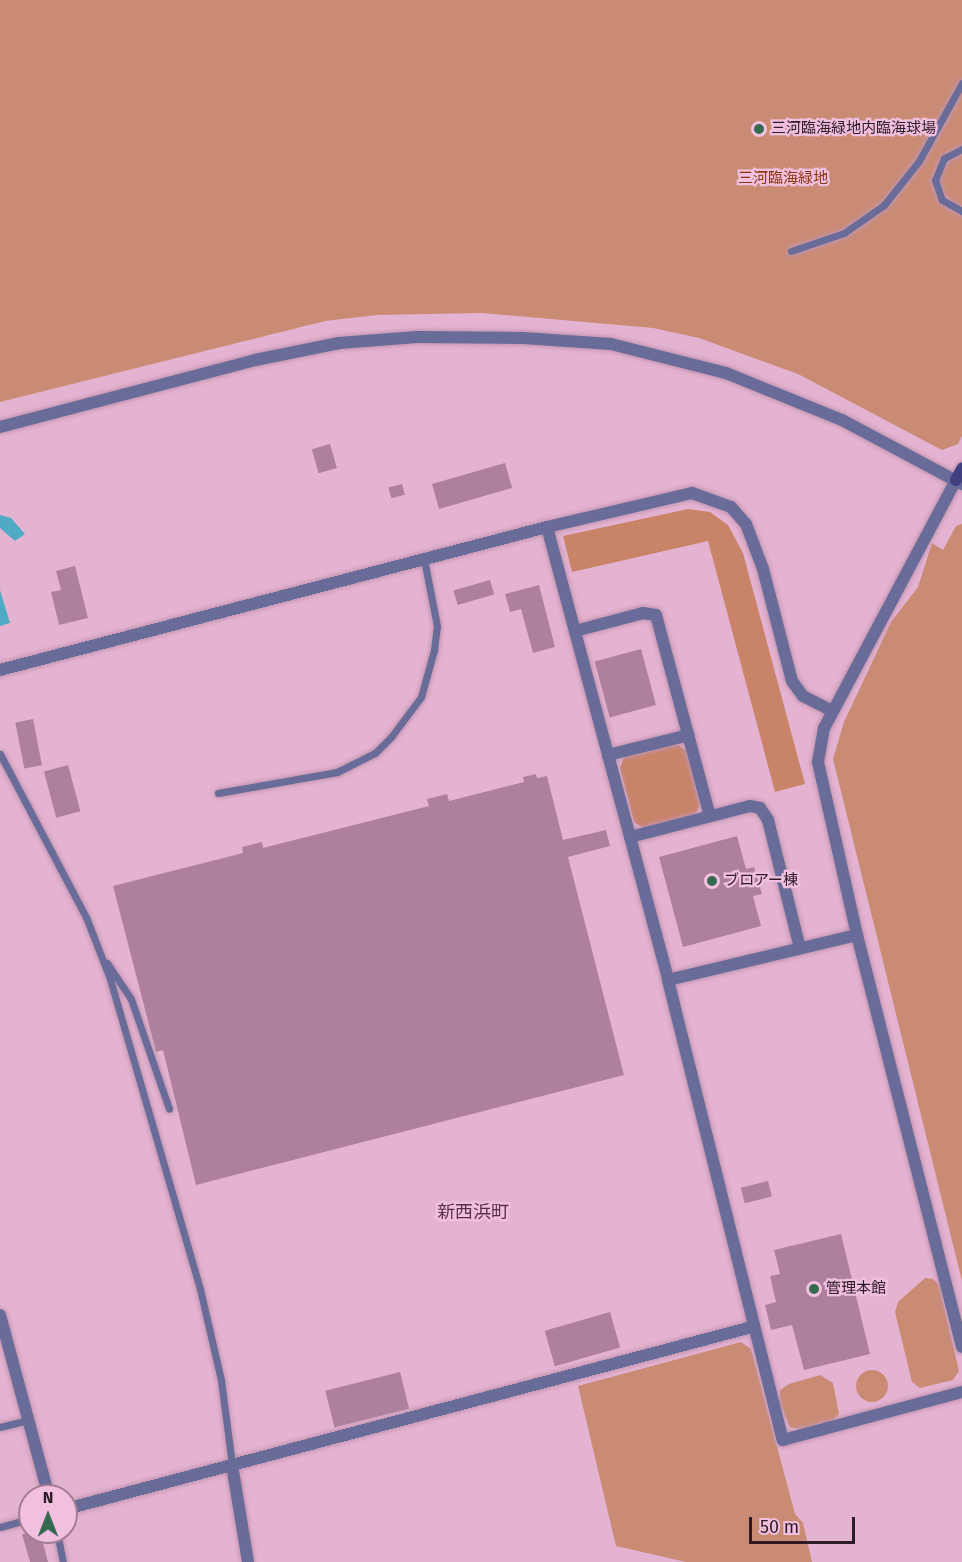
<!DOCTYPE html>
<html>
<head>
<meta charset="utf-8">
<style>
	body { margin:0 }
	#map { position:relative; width:962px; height:1562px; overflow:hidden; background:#e5b3d2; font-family:"Fira Sans","Noto Sans JP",sans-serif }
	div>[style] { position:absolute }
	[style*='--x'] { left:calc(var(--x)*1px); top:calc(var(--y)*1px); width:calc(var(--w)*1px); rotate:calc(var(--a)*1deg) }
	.green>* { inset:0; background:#ca8b74 }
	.round { border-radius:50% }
	.forest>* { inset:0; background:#c98369 }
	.water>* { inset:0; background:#4faac6 }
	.building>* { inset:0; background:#af809d; transform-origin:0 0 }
	.roads { filter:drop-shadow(0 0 2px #c095b0) drop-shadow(0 0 2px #c095b0) }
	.service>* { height:7px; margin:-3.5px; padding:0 3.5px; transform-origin:3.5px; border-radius:3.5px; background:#696b98 }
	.minor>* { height:12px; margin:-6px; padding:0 6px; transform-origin:6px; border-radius:6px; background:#696b98 }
	.tertiary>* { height:12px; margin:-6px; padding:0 6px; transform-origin:6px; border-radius:6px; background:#696b98 }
	.secondary>* { height:12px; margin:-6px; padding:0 6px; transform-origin:6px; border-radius:6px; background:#403f7f }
	.dots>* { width:16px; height:16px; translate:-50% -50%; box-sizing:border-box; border:3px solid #f2c0df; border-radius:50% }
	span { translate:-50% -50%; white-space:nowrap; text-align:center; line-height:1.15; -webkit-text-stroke:4.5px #f2c0df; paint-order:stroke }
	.poi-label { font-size:15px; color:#2d1b27 }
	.left { translate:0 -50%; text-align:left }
	.park-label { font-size:15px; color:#8b3610 }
	.quarter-label { font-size:18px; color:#59304b }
	.north { position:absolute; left:18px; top:1484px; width:60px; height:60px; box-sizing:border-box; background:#f2c0df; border:2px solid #a37e95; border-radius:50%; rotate:0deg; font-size:16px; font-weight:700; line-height:24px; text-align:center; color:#2d1b27 }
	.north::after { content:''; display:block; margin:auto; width:21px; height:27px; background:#346a50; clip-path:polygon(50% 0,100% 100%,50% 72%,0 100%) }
	.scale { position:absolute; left:749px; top:1517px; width:106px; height:27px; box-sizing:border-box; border:3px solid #2d1b27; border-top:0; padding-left:8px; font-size:18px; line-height:21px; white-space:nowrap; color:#2d1b27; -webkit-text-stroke:4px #f2c0df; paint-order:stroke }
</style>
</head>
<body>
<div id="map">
	<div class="green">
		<i style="clip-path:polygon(0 0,962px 0,962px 436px,958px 444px,942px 450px,798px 374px,699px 338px,653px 328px,482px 313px,377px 315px,325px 321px,0 402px)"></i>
		<i style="clip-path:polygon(962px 524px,962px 1281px,833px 759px,844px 722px,891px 622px,918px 587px,932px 543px,943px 550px,956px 526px)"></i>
		<i style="clip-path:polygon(925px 1278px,933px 1279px,939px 1285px,959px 1371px,953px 1380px,920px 1388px,912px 1382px,895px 1312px,898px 1302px)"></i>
		<i style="clip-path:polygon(741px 1342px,751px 1349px,795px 1514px,803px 1523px,812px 1562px,686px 1562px,616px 1546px,578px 1386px)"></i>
		<i class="round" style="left:856px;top:1370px;width:32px;height:32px"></i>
		<i style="clip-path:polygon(820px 1375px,833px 1383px,839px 1414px,832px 1421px,800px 1429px,790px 1427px,779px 1402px,780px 1390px,789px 1384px)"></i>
	</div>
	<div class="forest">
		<i style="clip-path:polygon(688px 509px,710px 512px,728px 525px,743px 553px,805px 784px,775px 792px,708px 541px,572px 572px,563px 536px)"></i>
		<i style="clip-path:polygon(676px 743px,686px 751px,700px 805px,695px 815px,643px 828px,634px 822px,620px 768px,624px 757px)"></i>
	</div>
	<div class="water">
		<i style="clip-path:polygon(0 515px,11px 518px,25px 534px,15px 541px,0 528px)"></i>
		<i style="clip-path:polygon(0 590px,10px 623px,0 626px)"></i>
	</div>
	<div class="building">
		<i style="left:330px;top:444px;width:25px;height:19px;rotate:74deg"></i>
		<i style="left:505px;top:463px;width:26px;height:76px;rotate:74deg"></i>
		<i style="left:402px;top:484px;width:11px;height:14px;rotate:75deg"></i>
		<i style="clip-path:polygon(75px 566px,88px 618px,59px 625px,51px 592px,61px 590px,56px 571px)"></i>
		<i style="left:490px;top:580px;width:15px;height:38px;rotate:74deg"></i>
		<i style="clip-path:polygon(539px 585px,555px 647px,533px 653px,521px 609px,510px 612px,505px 594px)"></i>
		<i style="left:641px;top:649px;width:58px;height:48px;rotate:75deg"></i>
		<i style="left:33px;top:719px;width:47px;height:18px;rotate:79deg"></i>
		<i style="left:68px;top:765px;width:48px;height:25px;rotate:75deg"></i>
		<i style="clip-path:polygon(536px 774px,537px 778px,547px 776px,563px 840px,606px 830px,610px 846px,568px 857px,624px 1075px,196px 1185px,163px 1050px,156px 1052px,113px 886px,243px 853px,242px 847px,262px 842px,263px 848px,429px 806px,427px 799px,447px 794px,449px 801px,524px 782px,523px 777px)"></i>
		<i style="clip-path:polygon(737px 836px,746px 869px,754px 867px,762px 894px,753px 896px,761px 926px,683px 947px,659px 857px)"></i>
		<i style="left:768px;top:1181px;width:16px;height:28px;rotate:76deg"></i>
		<i style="clip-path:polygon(841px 1234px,870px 1354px,804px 1370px,792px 1325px,771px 1330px,765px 1305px,776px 1302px,770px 1276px,780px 1274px,774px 1250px)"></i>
		<i style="left:610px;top:1312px;width:37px;height:68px;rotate:74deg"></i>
		<i style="left:400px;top:1372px;width:38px;height:77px;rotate:76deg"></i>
		<i style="clip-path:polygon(40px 1532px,48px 1562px,30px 1562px,22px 1534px)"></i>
	</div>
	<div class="roads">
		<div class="service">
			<i style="--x:962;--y:149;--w:20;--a:153"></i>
			<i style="--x:944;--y:158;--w:24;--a:112"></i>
			<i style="--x:935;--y:180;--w:21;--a:71"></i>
			<i style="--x:942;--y:200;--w:23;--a:29"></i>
			<i style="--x:791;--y:251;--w:56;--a:-18.8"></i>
			<i style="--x:844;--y:233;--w:49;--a:-35"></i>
			<i style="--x:884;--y:205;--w:56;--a:-51.5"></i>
			<i style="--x:919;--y:161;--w:89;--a:-61.1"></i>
			<i style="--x:0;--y:754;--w:184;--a:62.2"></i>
			<i style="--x:86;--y:917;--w:66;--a:68.8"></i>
			<i style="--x:110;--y:979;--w:323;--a:73.8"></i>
			<i style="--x:200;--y:1289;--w:93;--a:77"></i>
			<i style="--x:221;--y:1380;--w:86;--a:82.6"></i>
			<i style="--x:218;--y:793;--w:121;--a:-10"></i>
			<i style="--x:337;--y:772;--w:42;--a:-26.6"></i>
			<i style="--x:375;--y:753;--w:23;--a:-45"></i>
			<i style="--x:391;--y:737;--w:50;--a:-53.1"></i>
			<i style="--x:421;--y:697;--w:49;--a:-74.5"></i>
			<i style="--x:434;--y:650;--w:24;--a:-83"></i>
			<i style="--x:437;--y:626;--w:68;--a:-101"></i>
			<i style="--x:107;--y:963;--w:43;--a:56.3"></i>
			<i style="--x:131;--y:999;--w:116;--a:70.9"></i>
			<i style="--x:0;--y:1427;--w:29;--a:-14"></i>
			<i style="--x:0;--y:1527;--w:31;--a:-15"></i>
			<i style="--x:57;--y:1532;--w:31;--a:79"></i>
		</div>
		<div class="minor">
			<i style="--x:575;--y:631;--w:70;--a:-14.8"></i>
			<i style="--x:643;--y:613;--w:13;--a:9"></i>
			<i style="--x:656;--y:615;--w:208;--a:75"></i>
			<i style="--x:608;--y:755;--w:83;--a:-13.9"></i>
			<i style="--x:630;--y:837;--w:124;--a:-14.5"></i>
			<i style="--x:750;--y:806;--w:10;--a:11"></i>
			<i style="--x:760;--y:808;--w:14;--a:56"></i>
			<i style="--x:768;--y:820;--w:132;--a:76"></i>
			<i style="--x:232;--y:1465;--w:98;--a:80.6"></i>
		</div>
		<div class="tertiary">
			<i style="--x:0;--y:427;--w:264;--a:-14.7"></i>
			<i style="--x:255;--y:360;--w:86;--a:-11.4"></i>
			<i style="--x:339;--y:343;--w:78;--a:-4.4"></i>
			<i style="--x:417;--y:337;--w:106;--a:0.5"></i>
			<i style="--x:523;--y:338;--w:88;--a:3.9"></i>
			<i style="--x:611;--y:344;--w:119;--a:14.2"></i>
			<i style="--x:726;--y:373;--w:125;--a:22.1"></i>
			<i style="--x:842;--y:420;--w:136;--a:28.1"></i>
			<i style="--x:956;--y:480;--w:281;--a:118"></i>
			<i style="--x:824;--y:728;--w:35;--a:100"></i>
			<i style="--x:818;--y:762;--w:177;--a:77.3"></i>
			<i style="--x:857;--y:935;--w:425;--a:75.7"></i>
			<i style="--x:547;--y:527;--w:469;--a:75"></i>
			<i style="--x:668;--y:980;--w:474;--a:76"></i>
			<i style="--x:783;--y:1440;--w:185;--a:-15"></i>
			<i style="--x:0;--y:670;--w:565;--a:-14.65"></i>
			<i style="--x:547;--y:527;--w:149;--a:-13.2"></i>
			<i style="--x:692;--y:493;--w:41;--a:19.7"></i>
			<i style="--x:731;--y:507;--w:23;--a:49"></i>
			<i style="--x:746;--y:524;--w:48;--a:69.3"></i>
			<i style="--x:763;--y:569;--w:116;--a:75.5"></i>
			<i style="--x:792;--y:681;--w:19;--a:54"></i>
			<i style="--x:803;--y:696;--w:33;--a:27"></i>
			<i style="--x:668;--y:980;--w:194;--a:-13.4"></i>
			<i style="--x:0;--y:1315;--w:188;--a:74.9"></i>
			<i style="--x:66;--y:1509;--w:710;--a:-14.86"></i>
		</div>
		<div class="secondary">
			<i style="--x:956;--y:480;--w:13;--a:-61"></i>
		</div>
	</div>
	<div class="dots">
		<i style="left:759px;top:129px;background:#346a50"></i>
		<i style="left:712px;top:881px;background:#346a50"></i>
		<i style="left:814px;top:1289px;background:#346a50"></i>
	</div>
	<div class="poi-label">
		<span class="left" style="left:771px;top:129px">三河臨海緑地内臨海球場</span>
		<span class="left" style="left:724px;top:881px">ブロアー棟</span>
		<span class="left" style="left:826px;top:1289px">管理本館</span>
	</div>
	<div class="park-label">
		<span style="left:783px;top:179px">三河臨海緑地</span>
	</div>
	<div class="quarter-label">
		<span style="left:473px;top:1212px">新西浜町</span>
	</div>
	<div class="north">N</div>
	<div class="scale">50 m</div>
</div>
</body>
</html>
